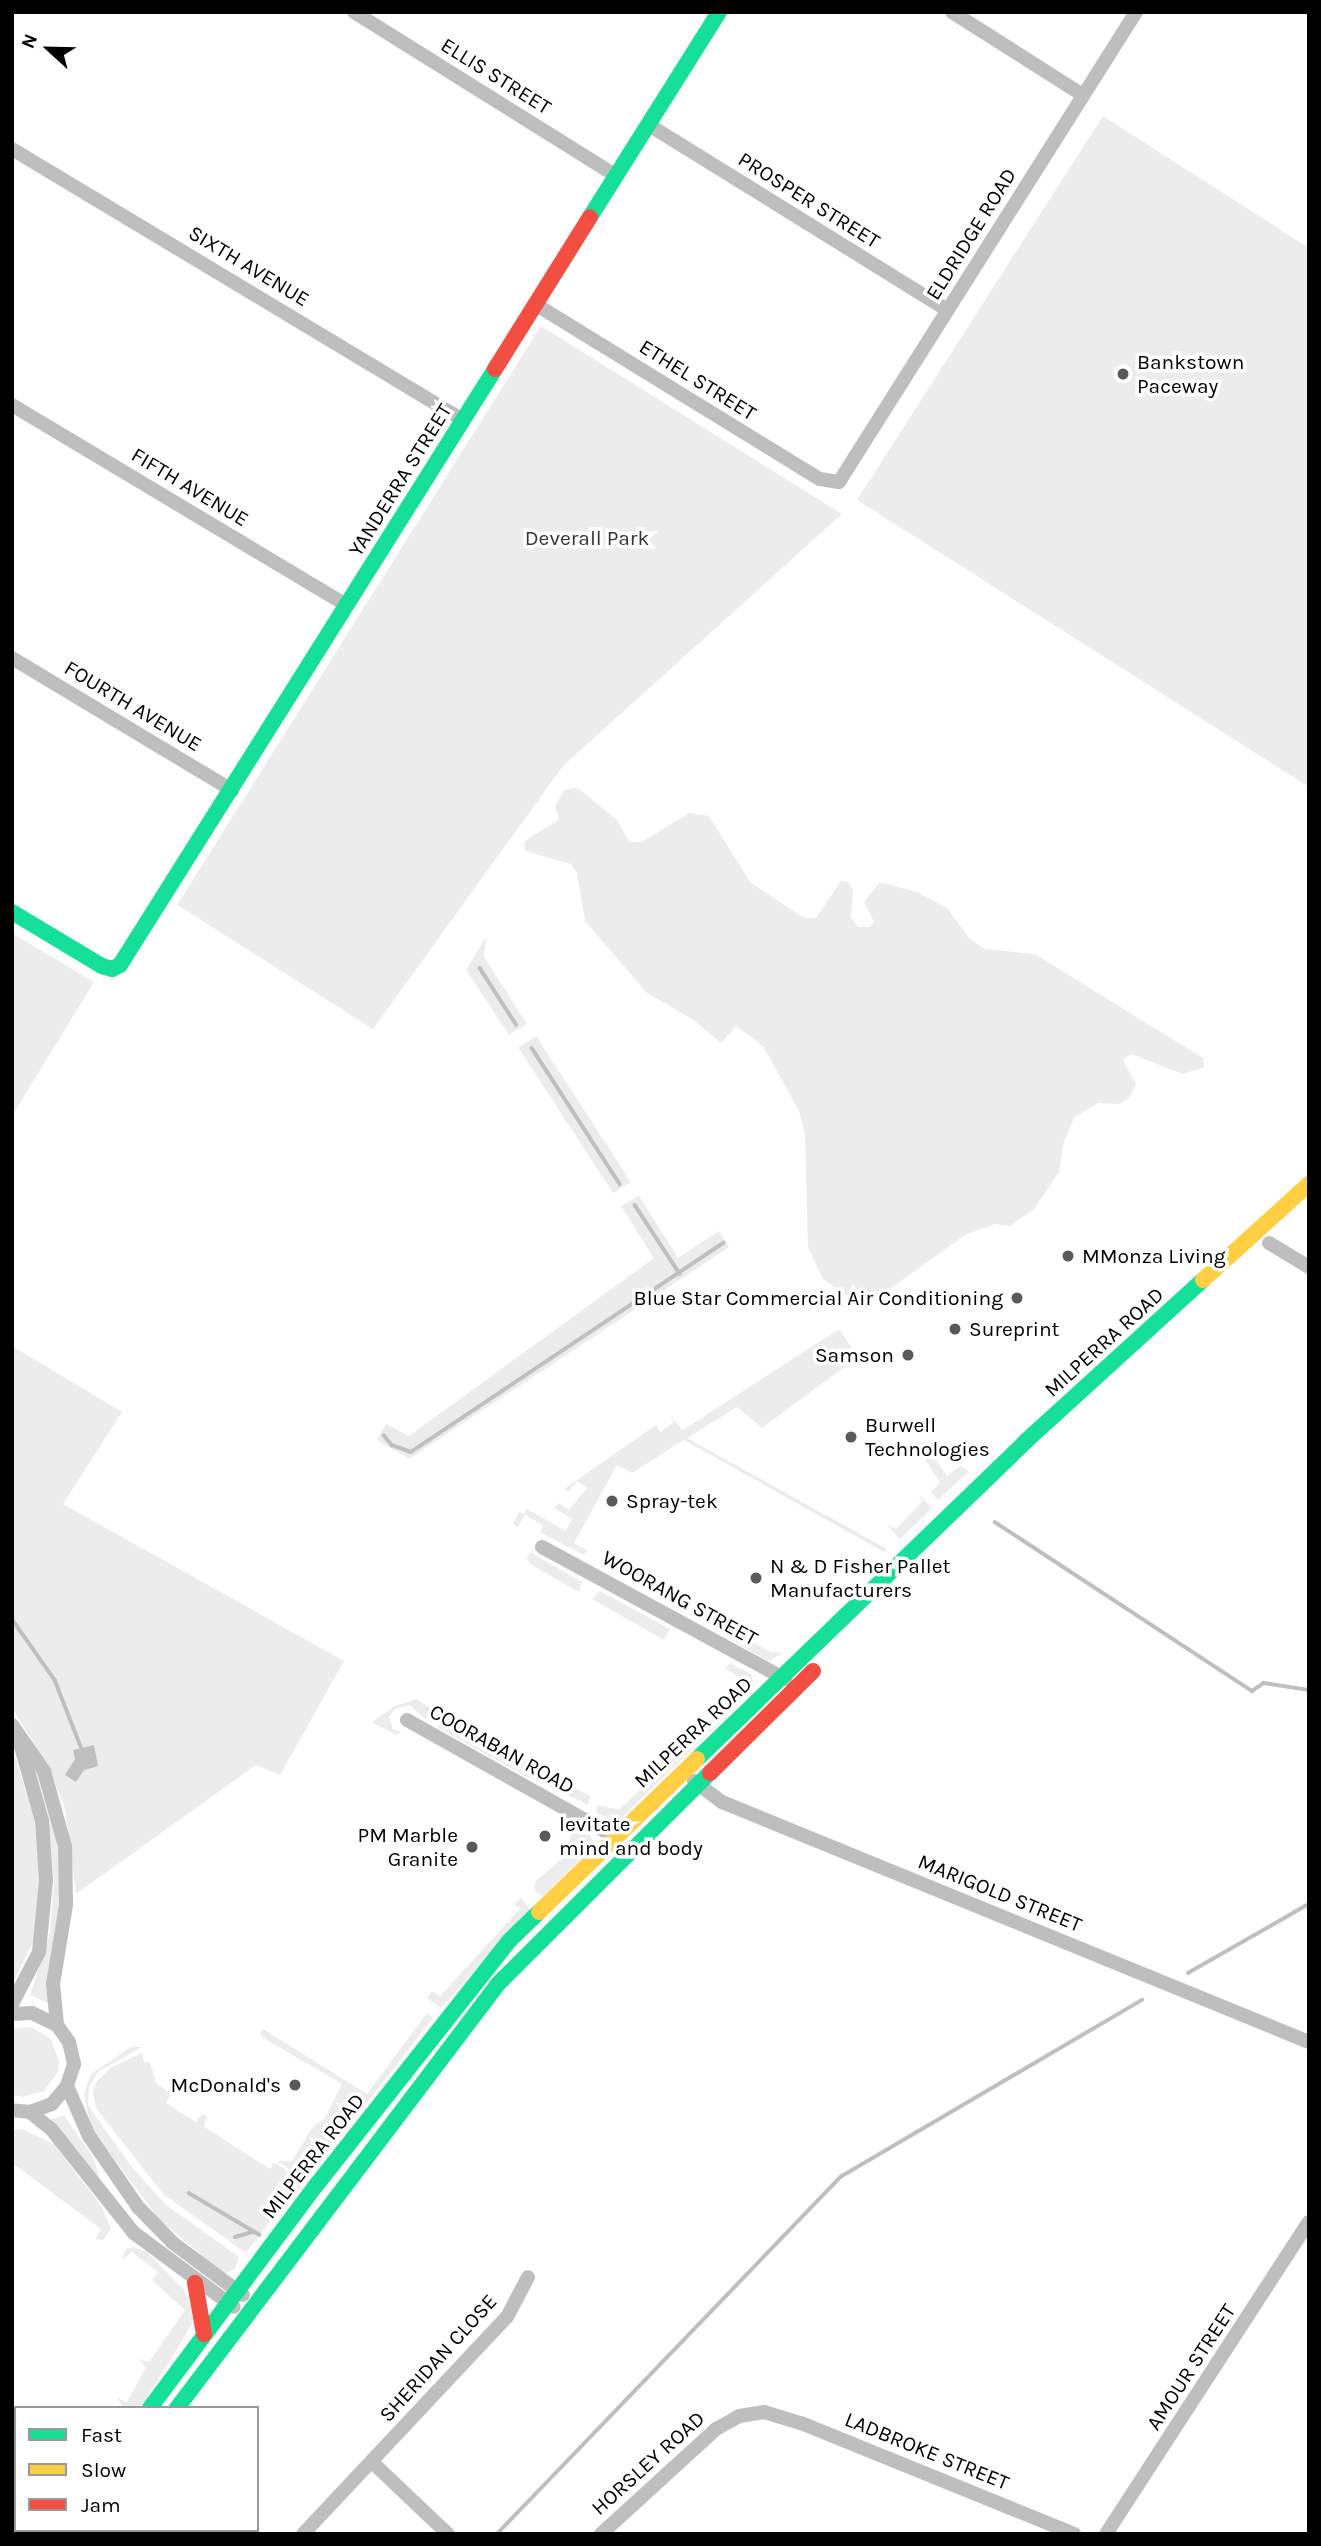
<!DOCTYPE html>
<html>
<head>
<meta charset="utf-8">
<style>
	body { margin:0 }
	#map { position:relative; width:1321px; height:2546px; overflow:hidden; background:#fff; font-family:Karla,sans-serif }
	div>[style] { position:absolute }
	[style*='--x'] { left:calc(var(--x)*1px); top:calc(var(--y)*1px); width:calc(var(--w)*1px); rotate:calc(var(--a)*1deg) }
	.green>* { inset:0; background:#ececec; transform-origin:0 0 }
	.water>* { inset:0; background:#bfbfbf }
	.stream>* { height:3.5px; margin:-1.75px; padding:0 1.75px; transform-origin:1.75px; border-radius:1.75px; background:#bfbfbf }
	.street>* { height:14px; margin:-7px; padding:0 7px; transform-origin:7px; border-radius:7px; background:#bebebe }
	.fast>* { height:16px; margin:-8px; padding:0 8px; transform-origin:8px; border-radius:8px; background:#16e098 }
	.slow>* { height:16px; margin:-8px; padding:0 8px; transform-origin:8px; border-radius:8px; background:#ffcf43 }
	.jam>* { height:16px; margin:-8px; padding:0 8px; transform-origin:8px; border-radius:8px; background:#f24e42 }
	.dots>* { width:19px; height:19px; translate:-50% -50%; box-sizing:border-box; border:4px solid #fff; border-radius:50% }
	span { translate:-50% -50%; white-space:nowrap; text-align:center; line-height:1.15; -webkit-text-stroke:7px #fff; paint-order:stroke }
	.street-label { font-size:21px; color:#000 }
	.poi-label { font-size:21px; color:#000 }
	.left { translate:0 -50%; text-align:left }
	.right { translate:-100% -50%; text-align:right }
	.park-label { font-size:21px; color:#333 }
	.frame { position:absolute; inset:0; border:14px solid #000; pointer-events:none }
	.legend { position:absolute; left:14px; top:2406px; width:245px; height:126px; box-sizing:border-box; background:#fff; border:2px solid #999; margin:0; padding:9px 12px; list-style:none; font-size:21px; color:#000 }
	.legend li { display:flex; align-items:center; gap:14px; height:35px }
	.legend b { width:35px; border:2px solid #999 }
	.north { position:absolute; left:14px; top:14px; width:70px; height:70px; -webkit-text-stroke:5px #fff; paint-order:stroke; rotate:292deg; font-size:19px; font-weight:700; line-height:28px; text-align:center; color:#000 }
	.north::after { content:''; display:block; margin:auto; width:24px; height:32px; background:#000; clip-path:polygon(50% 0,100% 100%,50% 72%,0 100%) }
</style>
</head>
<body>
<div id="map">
	<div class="green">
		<i style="clip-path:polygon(1103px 116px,1309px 248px,1309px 787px,857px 500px)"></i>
		<i style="clip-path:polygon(541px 326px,842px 514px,563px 766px,373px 1029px,177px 905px)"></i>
		<i style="clip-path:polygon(578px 788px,617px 820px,629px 842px,642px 842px,689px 813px,709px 816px,750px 882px,804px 918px,816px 918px,841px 881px,848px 882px,853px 890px,851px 917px,858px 927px,869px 927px,874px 922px,864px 902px,880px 882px,917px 892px,947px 908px,969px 938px,984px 949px,1035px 954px,1203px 1058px,1204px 1067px,1183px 1074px,1131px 1054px,1123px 1060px,1136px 1084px,1129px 1098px,1120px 1104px,1098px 1103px,1074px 1118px,1064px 1141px,1059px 1172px,1034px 1209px,1010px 1226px,995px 1224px,965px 1235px,880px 1296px,852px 1299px,823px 1279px,808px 1247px,805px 1134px,799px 1111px,763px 1046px,736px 1026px,721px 1043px,692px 1019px,647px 993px,585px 921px,577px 873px,571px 864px,525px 851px,524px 843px,532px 836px,559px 820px,555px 806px,564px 790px)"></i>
		<i style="clip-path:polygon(12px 933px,94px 982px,12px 1116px)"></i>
		<i style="clip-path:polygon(486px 937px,484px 957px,527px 1024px,509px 1035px,466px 970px)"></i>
		<i style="left:536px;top:1036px;width:174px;height:21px;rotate:57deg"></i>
		<i style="clip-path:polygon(639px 1196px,678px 1258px,719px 1231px,729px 1247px,409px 1459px,377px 1440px,386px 1424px,409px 1436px,654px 1258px,621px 1206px)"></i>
		<i style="clip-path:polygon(839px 1329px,858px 1357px,762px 1428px,737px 1407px,687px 1438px,887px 1549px,884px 1552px,684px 1440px,632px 1473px,617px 1465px,574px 1543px,587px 1550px,584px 1555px,541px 1533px,543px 1525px,525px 1515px,518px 1527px,513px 1524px,519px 1512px,525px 1514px,527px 1509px,566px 1531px,572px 1519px,554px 1508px,559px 1503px,569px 1510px,587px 1488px,577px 1481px,568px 1492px,564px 1489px,656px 1425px,660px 1432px,674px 1422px,669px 1414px,683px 1430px)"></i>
		<i style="clip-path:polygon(12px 1346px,122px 1412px,63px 1504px,344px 1661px,280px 1775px,256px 1765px,76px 1894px,65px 1809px,48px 1766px,12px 1708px)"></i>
		<i style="clip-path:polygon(923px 1441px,947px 1476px,960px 1466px,969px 1471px,938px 1500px,931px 1492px,940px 1482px,916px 1446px)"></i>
		<i style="clip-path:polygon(918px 1494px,932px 1508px,900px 1539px,887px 1525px,896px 1529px,922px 1502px)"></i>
		<i style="clip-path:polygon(530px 1552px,582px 1582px,579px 1592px,530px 1564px,527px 1559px)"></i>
		<i style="clip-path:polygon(600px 1591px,670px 1629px,664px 1640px,592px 1599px)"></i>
		<i style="clip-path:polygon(725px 1627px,771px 1652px,784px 1653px,768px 1661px,723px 1635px)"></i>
		<i style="clip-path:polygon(730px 1663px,752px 1675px,753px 1690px,618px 1821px,596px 1813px,598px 1805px,619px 1810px,743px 1691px,743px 1679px,726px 1669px)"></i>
		<i style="clip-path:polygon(417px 1699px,431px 1709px,429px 1714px,425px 1719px,410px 1705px,395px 1709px,389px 1717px,393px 1729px,401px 1732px,396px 1735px,372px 1722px,395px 1706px)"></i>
		<i style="left:444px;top:1716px;width:105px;height:13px;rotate:29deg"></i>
		<i style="clip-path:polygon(12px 1747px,34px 1818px,40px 1884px,35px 1938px,12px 1986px)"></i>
		<i style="clip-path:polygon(26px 1749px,37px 1768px,60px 1845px,62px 1901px,48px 2003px,30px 1995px,50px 1933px,54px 1881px,49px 1831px)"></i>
		<i style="clip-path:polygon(547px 1773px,590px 1796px,588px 1805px,542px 1783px)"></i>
		<i style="clip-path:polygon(579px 1826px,591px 1835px,593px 1846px,543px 1896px,535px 1891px,535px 1882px,570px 1851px,570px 1835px)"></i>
		<i style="clip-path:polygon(521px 1898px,530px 1909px,441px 2008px,427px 1998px,432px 1991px,440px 1996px,521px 1908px,514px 1904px)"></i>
		<i style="clip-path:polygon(427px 2013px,433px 2018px,298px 2191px,295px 2173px,277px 2161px,292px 2161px,312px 2128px,325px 2118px,342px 2084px,265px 2039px,260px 2034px,263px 2029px,367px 2094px)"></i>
		<i style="clip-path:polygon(31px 2027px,51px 2039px,59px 2061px,58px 2072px,44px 2091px,23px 2097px,12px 2095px,12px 2029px)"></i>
		<i style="clip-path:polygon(131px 2047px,142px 2047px,99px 2071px,89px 2086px,88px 2105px,131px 2166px,165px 2204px,239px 2257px,235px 2269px,224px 2274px,160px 2220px,91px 2129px,84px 2093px,91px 2074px)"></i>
		<i style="clip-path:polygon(142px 2053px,144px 2062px,150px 2062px,156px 2083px,171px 2094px,166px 2103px,196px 2122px,202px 2114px,208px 2117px,203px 2126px,270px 2169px,274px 2162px,293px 2175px,295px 2188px,246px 2253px,163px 2194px,96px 2108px,93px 2092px,97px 2081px,112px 2067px)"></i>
		<i style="clip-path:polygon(64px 2115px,93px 2157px,100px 2179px,50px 2120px)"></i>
		<i style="clip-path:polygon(22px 2129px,54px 2144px,102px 2207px,111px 2229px,103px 2240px,95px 2239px,101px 2229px,12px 2163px,12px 2130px)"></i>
		<i style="clip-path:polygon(134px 2247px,147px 2252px,182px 2288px,189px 2299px,193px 2322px,141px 2408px,123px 2408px,117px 2398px,127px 2402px,146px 2367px,138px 2359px,149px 2362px,185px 2310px,152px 2280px,158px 2272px,132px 2252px,121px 2260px,126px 2249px)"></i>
	</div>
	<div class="water">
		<i style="clip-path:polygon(94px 1745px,98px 1766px,84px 1770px,76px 1782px,65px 1775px,75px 1759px,73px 1750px)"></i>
	</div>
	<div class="stream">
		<i style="--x:480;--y:968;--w:67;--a:57.3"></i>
		<i style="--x:532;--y:1048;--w:162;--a:57.1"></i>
		<i style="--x:635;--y:1205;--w:82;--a:56.9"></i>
		<i style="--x:384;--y:1435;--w:13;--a:51"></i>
		<i style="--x:392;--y:1445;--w:20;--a:20"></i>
		<i style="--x:411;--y:1452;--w:376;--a:-33.8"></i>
		<i style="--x:995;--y:1522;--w:308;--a:33.3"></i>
		<i style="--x:1252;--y:1691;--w:14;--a:-34"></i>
		<i style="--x:1264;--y:1683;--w:46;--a:8.8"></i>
		<i style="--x:12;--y:1619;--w:75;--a:54.8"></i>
		<i style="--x:55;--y:1680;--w:77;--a:68.7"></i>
		<i style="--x:1188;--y:1973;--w:139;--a:-29.7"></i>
		<i style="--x:189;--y:2193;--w:82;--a:30.6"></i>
		<i style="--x:235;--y:2237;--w:19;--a:-16"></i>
		<i style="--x:497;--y:2534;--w:497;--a:-46.1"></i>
		<i style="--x:842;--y:2176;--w:348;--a:-30.4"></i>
	</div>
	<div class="street">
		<i style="--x:354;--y:12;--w:308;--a:32"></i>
		<i style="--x:952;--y:12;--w:155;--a:32.4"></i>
		<i style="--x:649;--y:125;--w:351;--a:31.8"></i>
		<i style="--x:12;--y:149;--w:526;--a:31"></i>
		<i style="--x:535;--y:304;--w:334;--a:31.6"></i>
		<i style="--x:820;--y:479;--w:19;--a:9"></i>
		<i style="--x:839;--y:482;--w:556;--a:-57.71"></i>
		<i style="--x:12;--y:405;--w:389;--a:30.9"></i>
		<i style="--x:12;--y:658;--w:257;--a:31"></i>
		<i style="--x:1269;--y:1243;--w:47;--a:31"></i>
		<i style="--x:542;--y:1547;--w:277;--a:28.5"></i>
		<i style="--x:407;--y:1720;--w:237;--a:29.3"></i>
		<i style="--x:12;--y:1725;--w:56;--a:55.2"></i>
		<i style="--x:44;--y:1771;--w:78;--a:74.4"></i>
		<i style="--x:65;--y:1846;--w:59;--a:89"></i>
		<i style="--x:66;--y:1905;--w:80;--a:99.3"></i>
		<i style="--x:53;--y:1984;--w:41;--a:84.4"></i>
		<i style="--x:694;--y:1781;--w:35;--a:37"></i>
		<i style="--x:722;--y:1802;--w:634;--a:22.24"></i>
		<i style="--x:12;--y:2004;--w:59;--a:-62.6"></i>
		<i style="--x:39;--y:1952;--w:72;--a:-84.4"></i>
		<i style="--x:46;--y:1880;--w:59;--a:-93.9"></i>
		<i style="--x:42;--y:1821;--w:88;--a:-105.8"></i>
		<i style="--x:12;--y:2014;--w:20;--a:-3"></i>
		<i style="--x:32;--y:2013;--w:28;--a:26"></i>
		<i style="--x:57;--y:2025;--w:21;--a:55"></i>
		<i style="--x:69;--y:2042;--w:23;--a:77"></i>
		<i style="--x:74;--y:2064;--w:23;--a:108"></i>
		<i style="--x:67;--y:2086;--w:23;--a:130"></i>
		<i style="--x:52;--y:2104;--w:23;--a:160"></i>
		<i style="--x:30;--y:2112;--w:18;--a:-174"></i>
		<i style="--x:67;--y:2086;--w:55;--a:66.3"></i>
		<i style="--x:89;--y:2136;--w:86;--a:55.4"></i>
		<i style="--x:138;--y:2207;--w:50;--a:45.8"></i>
		<i style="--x:173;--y:2243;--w:87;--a:36.6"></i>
		<i style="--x:30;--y:2112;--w:28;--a:39"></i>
		<i style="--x:52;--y:2130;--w:132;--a:51.5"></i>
		<i style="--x:134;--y:2233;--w:124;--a:36.5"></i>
		<i style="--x:372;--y:2462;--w:105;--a:43.5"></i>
		<i style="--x:303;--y:2534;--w:298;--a:-46.8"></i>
		<i style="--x:507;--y:2317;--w:45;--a:-62.3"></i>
		<i style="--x:601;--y:2534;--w:156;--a:-42.4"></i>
		<i style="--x:716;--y:2429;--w:26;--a:-29"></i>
		<i style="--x:739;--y:2416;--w:25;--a:-9"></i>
		<i style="--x:764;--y:2412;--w:39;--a:17"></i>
		<i style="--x:801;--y:2423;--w:295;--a:22.1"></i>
		<i style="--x:1106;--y:2534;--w:372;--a:-57"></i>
	</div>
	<div class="fast">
		<i style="--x:590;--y:217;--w:242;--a:-57.8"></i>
		<i style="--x:12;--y:912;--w:105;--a:31"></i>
		<i style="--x:102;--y:966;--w:10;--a:17"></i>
		<i style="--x:112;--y:969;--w:9;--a:-27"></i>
		<i style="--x:120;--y:965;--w:704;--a:-57.82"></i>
		<i style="--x:697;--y:1759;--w:458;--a:-44"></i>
		<i style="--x:1026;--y:1441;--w:239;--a:-42.3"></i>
		<i style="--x:150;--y:2408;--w:281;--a:-53.3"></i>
		<i style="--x:318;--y:2183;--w:308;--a:-51.7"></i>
		<i style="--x:509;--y:1941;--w:42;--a:-44"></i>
		<i style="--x:177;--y:2408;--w:532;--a:-52.87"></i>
		<i style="--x:498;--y:1984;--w:299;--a:-44.9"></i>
		<i style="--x:82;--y:2534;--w:5;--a:-53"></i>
	</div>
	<div class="slow">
		<i style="--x:1203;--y:1280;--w:143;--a:-42.2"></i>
		<i style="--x:539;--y:1912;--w:220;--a:-44.1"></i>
		<i style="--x:58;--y:2534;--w:4;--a:-63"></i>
	</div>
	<div class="jam">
		<i style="--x:495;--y:369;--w:179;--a:-58"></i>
		<i style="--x:710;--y:1773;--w:145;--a:-44.7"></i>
		<i style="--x:195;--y:2283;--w:52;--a:80"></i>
	</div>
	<div class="dots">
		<i style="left:1123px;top:374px;background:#595959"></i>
		<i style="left:1068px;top:1256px;background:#595959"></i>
		<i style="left:1017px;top:1298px;background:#595959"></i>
		<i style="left:955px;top:1329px;background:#595959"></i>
		<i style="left:908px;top:1355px;background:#595959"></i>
		<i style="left:851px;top:1437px;background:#595959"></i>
		<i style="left:612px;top:1501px;background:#595959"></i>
		<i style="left:756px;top:1578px;background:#595959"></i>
		<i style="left:545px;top:1836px;background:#595959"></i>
		<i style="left:472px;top:1847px;background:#595959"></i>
		<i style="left:295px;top:2085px;background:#595959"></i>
	</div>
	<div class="street-label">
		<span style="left:496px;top:76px;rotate:32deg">ELLIS STREET</span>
		<span style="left:809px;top:200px;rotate:32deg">PROSPER STREET</span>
		<span style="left:971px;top:234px;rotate:-58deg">ELDRIDGE ROAD</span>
		<span style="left:249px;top:266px;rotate:31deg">SIXTH AVENUE</span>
		<span style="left:698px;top:380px;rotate:32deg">ETHEL STREET</span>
		<span style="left:400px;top:480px;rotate:-58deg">YANDERRA STREET</span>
		<span style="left:190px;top:487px;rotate:31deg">FIFTH AVENUE</span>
		<span style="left:133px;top:706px;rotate:31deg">FOURTH AVENUE</span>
		<span style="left:1104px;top:1342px;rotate:-42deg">MILPERRA ROAD</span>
		<span style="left:680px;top:1598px;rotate:29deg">WOORANG STREET</span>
		<span style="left:693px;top:1732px;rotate:-43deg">MILPERRA ROAD</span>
		<span style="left:502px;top:1749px;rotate:29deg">COORABAN ROAD</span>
		<span style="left:1000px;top:1893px;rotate:22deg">MARIGOLD STREET</span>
		<span style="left:313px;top:2156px;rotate:-52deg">MILPERRA ROAD</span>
		<span style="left:438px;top:2358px;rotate:-48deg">SHERIDAN CLOSE</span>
		<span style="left:1191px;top:2367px;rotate:-57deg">AMOUR STREET</span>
		<span style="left:927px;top:2451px;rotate:22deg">LADBROKE STREET</span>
		<span style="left:648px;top:2463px;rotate:-42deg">HORSLEY ROAD</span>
	</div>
	<div class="poi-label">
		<span class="left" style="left:1137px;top:374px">Bankstown<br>Paceway</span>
		<span class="left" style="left:1082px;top:1256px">MMonza Living</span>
		<span class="right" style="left:1003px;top:1298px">Blue Star Commercial Air Conditioning</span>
		<span class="left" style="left:969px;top:1329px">Sureprint</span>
		<span class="right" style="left:894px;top:1355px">Samson</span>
		<span class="left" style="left:865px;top:1437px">Burwell<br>Technologies</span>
		<span class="left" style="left:626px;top:1501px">Spray-tek</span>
		<span class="left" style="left:770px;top:1578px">N &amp; D Fisher Pallet<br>Manufacturers</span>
		<span class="left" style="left:559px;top:1836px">levitate<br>mind and body</span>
		<span class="right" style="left:458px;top:1847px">PM Marble<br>Granite</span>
		<span class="right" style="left:281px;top:2085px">McDonald's</span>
	</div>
	<div class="park-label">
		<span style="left:587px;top:538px">Deverall Park</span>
	</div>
	<div class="frame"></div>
	<ul class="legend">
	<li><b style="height:9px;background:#16e098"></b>Fast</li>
	<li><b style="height:9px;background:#ffcf43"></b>Slow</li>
	<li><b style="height:9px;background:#f24e42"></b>Jam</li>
	</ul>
	<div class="north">N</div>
</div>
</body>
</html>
